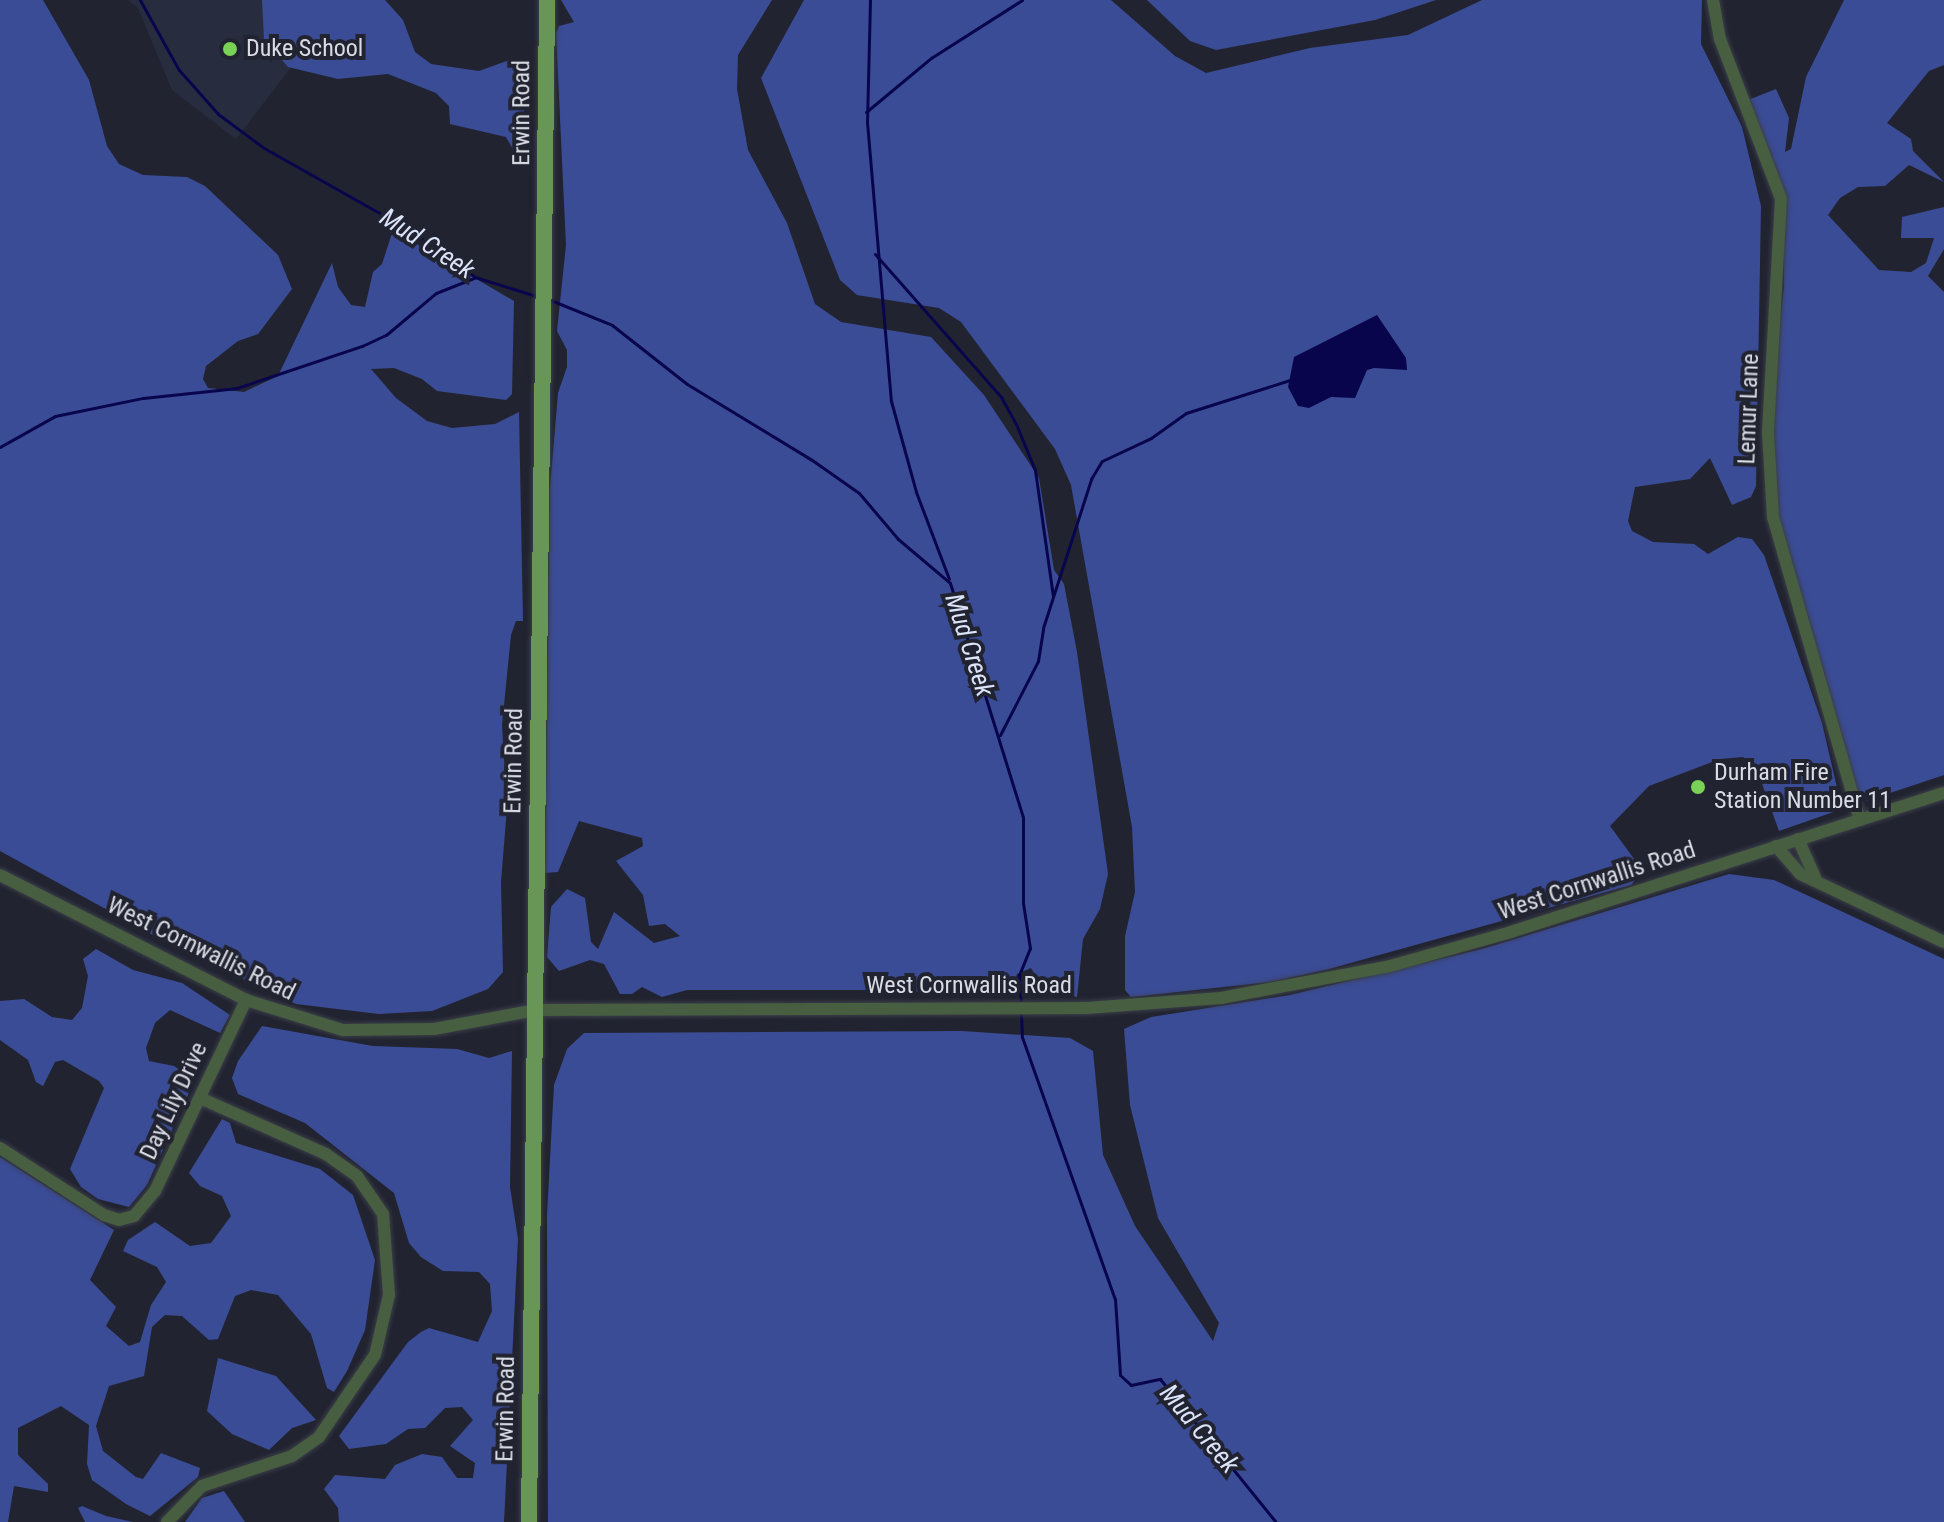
<!DOCTYPE html>
<html>
<head>
<meta charset="utf-8">
<style>
	body { margin:0 }
	#map { position:relative; width:1944px; height:1522px; overflow:hidden; background:#212430; font-family:"Roboto Condensed",sans-serif }
	div>[style] { position:absolute }
	[style*='--x'] { left:calc(var(--x)*1px); top:calc(var(--y)*1px); width:calc(var(--w)*1px); rotate:calc(var(--a)*1deg) }
	.built>* { inset:0; background:#272d3e }
	.forest>* { inset:0; background:#3b4c96 }
	.water>* { inset:0; background:#09054d }
	.stream>* { height:3px; margin:-1.5px; padding:0 1.5px; transform-origin:1.5px; border-radius:1.5px; background:#09054d }
	.roads { filter:drop-shadow(0 0 2px #3b3e49) drop-shadow(0 0 2px #3b3e49) }
	.minor>* { height:12px; margin:-6px; padding:0 6px; transform-origin:6px; border-radius:6px; background:#475e40 }
	.major>* { height:16px; margin:-8px; padding:0 8px; transform-origin:8px; border-radius:8px; background:#679657 }
	.dots>* { width:22px; height:22px; translate:-50% -50%; box-sizing:border-box; border:4px solid #212430; border-radius:50% }
	span { translate:-50% -50%; white-space:nowrap; text-align:center; line-height:1.15; -webkit-text-stroke:8px #212430; paint-order:stroke }
	.poi-label { font-size:24px; color:#d9dce4 }
	.left { translate:0 -50%; text-align:left }
	.street-label { font-size:24px; color:#d9dce4 }
	.water-label { font-size:26px; color:#dce4f9; font-style:italic }
</style>
</head>
<body>
<div id="map">
	<div class="built">
		<i style="clip-path:polygon(128px 0,343px 0,236px 139px,172px 90px,138px 8px)"></i>
	</div>
	<div class="forest">
		<i style="clip-path:polygon(0 0,43px 0,89px 80px,107px 146px,119px 164px,143px 175px,187px 177px,205px 186px,278px 255px,292px 289px,258px 334px,238px 341px,206px 366px,203px 379px,208px 388px,244px 392px,278px 376px,332px 263px,338px 287px,351px 305px,365px 307px,373px 272px,382px 264px,393px 230px,514px 301px,512px 394px,506px 400px,437px 391px,422px 379px,394px 368px,371px 369px,396px 398px,427px 421px,452px 428px,495px 424px,519px 412px,523px 621px,516px 621px,511px 635px,502px 725px,507px 807px,501px 882px,503px 972px,488px 989px,432px 1011px,379px 1014px,296px 1004px,164px 941px,0 851px)"></i>
		<i style="clip-path:polygon(262px 0,385px 0,403px 20px,415px 52px,431px 64px,479px 71px,512px 59px,519px 61px,525px 74px,523px 167px,506px 137px,450px 124px,449px 106px,436px 93px,388px 74px,338px 79px,288px 67px,264px 39px)"></i>
		<i style="clip-path:polygon(561px 0,772px 0,738px 55px,737px 89px,748px 150px,787px 223px,815px 304px,841px 322px,931px 337px,984px 395px,1039px 478px,1054px 570px,1064px 584px,1077px 652px,1108px 874px,1100px 909px,1083px 939px,1077px 997px,1044px 991px,1031px 968px,1017px 974px,1010px 993px,968px 996px,899px 990px,687px 990px,662px 997px,642px 987px,632px 994px,620px 994px,604px 964px,590px 960px,559px 971px,547px 957px,551px 907px,567px 889px,585px 898px,591px 942px,598px 949px,614px 912px,654px 943px,680px 936px,665px 924px,649px 926px,643px 895px,616px 861px,643px 846px,642px 838px,579px 821px,558px 872px,545px 873px,550px 488px,558px 393px,567px 367px,567px 350px,557px 331px,566px 245px,556px 33px,559px 26px,574px 22px)"></i>
		<i style="clip-path:polygon(804px 0,1111px 0,1175px 56px,1206px 73px,1310px 48px,1408px 35px,1482px 0,1702px 0,1701px 44px,1742px 127px,1761px 206px,1756px 486px,1751px 497px,1732px 505px,1710px 458px,1690px 479px,1635px 487px,1628px 521px,1632px 531px,1653px 542px,1694px 544px,1708px 554px,1738px 537px,1752px 539px,1764px 555px,1822px 723px,1842px 809px,1779px 831px,1756px 767px,1743px 757px,1720px 759px,1649px 786px,1610px 826px,1637px 863px,1640px 874px,1631px 885px,1329px 969px,1270px 982px,1131px 997px,1125px 990px,1125px 936px,1135px 892px,1132px 827px,1071px 485px,1055px 449px,961px 322px,939px 308px,857px 295px,840px 280px,761px 78px)"></i>
		<i style="clip-path:polygon(1147px 0,1436px 0,1375px 20px,1216px 50px,1190px 41px)"></i>
		<i style="clip-path:polygon(1844px 0,1944px 0,1944px 65px,1929px 71px,1887px 123px,1911px 139px,1913px 151px,1944px 182px,1909px 165px,1885px 186px,1858px 187px,1840px 198px,1828px 215px,1879px 270px,1911px 272px,1926px 263px,1934px 238px,1901px 238px,1902px 217px,1944px 207px,1944px 249px,1928px 276px,1944px 292px,1944px 775px,1860px 803px,1804px 624px,1775px 502px,1772px 392px,1784px 286px,1784px 194px,1748px 100px,1776px 89px,1789px 118px,1785px 152px,1791px 149px,1806px 77px)"></i>
		<i style="clip-path:polygon(1729px 874px,1774px 880px,1944px 959px,1944px 1522px,548px 1522px,547px 1215px,554px 1085px,567px 1049px,584px 1033px,962px 1031px,1070px 1038px,1093px 1051px,1103px 1155px,1135px 1226px,1213px 1341px,1219px 1323px,1158px 1218px,1130px 1105px,1124px 1029px,1151px 1017px,1290px 995px,1482px 949px)"></i>
		<i style="clip-path:polygon(96px 949px,133px 970px,182px 983px,230px 1015px,220px 1033px,170px 1010px,155px 1023px,146px 1048px,149px 1061px,174px 1066px,191px 1078px,192px 1086px,147px 1185px,129px 1207px,98px 1199px,81px 1187px,70px 1169px,104px 1088px,99px 1081px,63px 1060px,55px 1062px,43px 1086px,36px 1082px,28px 1060px,0 1040px,0 1001px,24px 999px,52px 1017px,72px 1020px,82px 1008px,88px 976px,83px 959px)"></i>
		<i style="clip-path:polygon(262px 1026px,373px 1046px,457px 1049px,489px 1058px,512px 1051px,510px 1187px,518px 1239px,504px 1522px,339px 1522px,338px 1508px,324px 1489px,335px 1475px,385px 1479px,395px 1465px,422px 1454px,442px 1457px,457px 1478px,473px 1478px,475px 1463px,450px 1446px,473px 1420px,462px 1407px,445px 1408px,425px 1428px,408px 1429px,386px 1444px,349px 1449px,339px 1436px,408px 1342px,421px 1332px,429px 1328px,478px 1342px,492px 1311px,490px 1284px,479px 1272px,443px 1271px,421px 1257px,409px 1243px,394px 1193px,305px 1123px,238px 1094px,232px 1078px,238px 1061px)"></i>
		<i style="clip-path:polygon(222px 1119px,230px 1123px,236px 1143px,320px 1169px,353px 1195px,375px 1260px,365px 1330px,347px 1371px,334px 1392px,327px 1388px,311px 1334px,278px 1295px,251px 1290px,235px 1296px,218px 1339px,209px 1340px,182px 1316px,165px 1315px,152px 1327px,144px 1376px,109px 1386px,96px 1426px,103px 1451px,136px 1477px,143px 1479px,161px 1453px,200px 1468px,198px 1477px,150px 1516px,126px 1504px,92px 1480px,87px 1464px,89px 1425px,61px 1406px,18px 1428px,18px 1455px,48px 1484px,48px 1492px,14px 1486px,8px 1522px,0 1522px,0 1157px,114px 1230px,90px 1280px,116px 1307px,106px 1326px,129px 1346px,140px 1342px,151px 1305px,166px 1282px,157px 1267px,123px 1251px,128px 1240px,155px 1222px,190px 1246px,211px 1243px,231px 1216px,222px 1196px,200px 1186px,189px 1173px)"></i>
		<i style="clip-path:polygon(218px 1358px,276px 1376px,316px 1420px,292px 1428px,269px 1450px,232px 1434px,207px 1411px)"></i>
		<i style="clip-path:polygon(224px 1491px,245px 1522px,185px 1522px,202px 1498px)"></i>
		<i style="clip-path:polygon(82px 1506px,106px 1516px,133px 1522px,85px 1522px,78px 1508px)"></i>
	</div>
	<div class="water">
		<i style="clip-path:polygon(1377px 315px,1406px 358px,1407px 370px,1374px 368px,1367px 370px,1355px 398px,1331px 397px,1309px 408px,1298px 406px,1288px 387px,1294px 357px)"></i>
	</div>
	<div class="stream">
		<i style="--x:140;--y:0;--w:80;--a:60.9"></i>
		<i style="--x:179;--y:70;--w:59;--a:48.4"></i>
		<i style="--x:218;--y:114;--w:57;--a:36.5"></i>
		<i style="--x:264;--y:148;--w:165;--a:29.4"></i>
		<i style="--x:408;--y:229;--w:82;--a:35.6"></i>
		<i style="--x:475;--y:277;--w:64;--a:17.3"></i>
		<i style="--x:870;--y:0;--w:122;--a:91.4"></i>
		<i style="--x:867;--y:122;--w:280;--a:85.1"></i>
		<i style="--x:891;--y:401;--w:94;--a:74.6"></i>
		<i style="--x:916;--y:492;--w:93;--a:69.2"></i>
		<i style="--x:866;--y:112;--w:85;--a:-39.7"></i>
		<i style="--x:931;--y:58;--w:108;--a:-32.5"></i>
		<i style="--x:875;--y:254;--w:191;--a:48.6"></i>
		<i style="--x:1001;--y:397;--w:31;--a:61"></i>
		<i style="--x:1016;--y:424;--w:50;--a:67.6"></i>
		<i style="--x:1035;--y:470;--w:128;--a:81.9"></i>
		<i style="--x:548;--y:299;--w:69;--a:22.1"></i>
		<i style="--x:612;--y:325;--w:95;--a:38.2"></i>
		<i style="--x:687;--y:384;--w:146;--a:31.3"></i>
		<i style="--x:812;--y:460;--w:57;--a:35.1"></i>
		<i style="--x:859;--y:493;--w:60;--a:49.7"></i>
		<i style="--x:898;--y:539;--w:68;--a:40.2"></i>
		<i style="--x:950;--y:583;--w:245;--a:72.7"></i>
		<i style="--x:1023;--y:817;--w:86;--a:90"></i>
		<i style="--x:1023;--y:903;--w:46;--a:81.2"></i>
		<i style="--x:1030;--y:948;--w:29;--a:112"></i>
		<i style="--x:1019;--y:975;--w:30;--a:86"></i>
		<i style="--x:0;--y:447;--w:63;--a:-29.4"></i>
		<i style="--x:55;--y:416;--w:90;--a:-11.6"></i>
		<i style="--x:143;--y:398;--w:95;--a:-6.1"></i>
		<i style="--x:237;--y:388;--w:132;--a:-18.6"></i>
		<i style="--x:362;--y:346;--w:26;--a:-25"></i>
		<i style="--x:386;--y:335;--w:65;--a:-40"></i>
		<i style="--x:436;--y:293;--w:41;--a:-21.5"></i>
		<i style="--x:1000;--y:735;--w:83;--a:-62.8"></i>
		<i style="--x:1038;--y:661;--w:33;--a:-81"></i>
		<i style="--x:1043;--y:628;--w:157;--a:-72.1"></i>
		<i style="--x:1091;--y:479;--w:21;--a:-59"></i>
		<i style="--x:1102;--y:461;--w:54;--a:-25.1"></i>
		<i style="--x:1151;--y:438;--w:43;--a:-35.5"></i>
		<i style="--x:1186;--y:413;--w:109;--a:-17.6"></i>
		<i style="--x:1021;--y:1012;--w:25;--a:88"></i>
		<i style="--x:1022;--y:1037;--w:278;--a:70.5"></i>
		<i style="--x:1115;--y:1299;--w:76;--a:86.2"></i>
		<i style="--x:1120;--y:1375;--w:15;--a:42"></i>
		<i style="--x:1131;--y:1385;--w:30;--a:-12"></i>
		<i style="--x:1160;--y:1379;--w:184;--a:51"></i>
	</div>
	<div class="roads">
		<div class="minor">
			<i style="--x:1713;--y:0;--w:40;--a:80"></i>
			<i style="--x:1720;--y:39;--w:171;--a:69.1"></i>
			<i style="--x:1781;--y:199;--w:234;--a:93.2"></i>
			<i style="--x:1768;--y:433;--w:84;--a:86.6"></i>
			<i style="--x:1773;--y:517;--w:315;--a:74"></i>
			<i style="--x:1798;--y:839;--w:42;--a:65.9"></i>
			<i style="--x:1776;--y:846;--w:37;--a:49"></i>
			<i style="--x:1800;--y:874;--w:159;--a:25.3"></i>
			<i style="--x:0;--y:875;--w:276;--a:26.9"></i>
			<i style="--x:246;--y:1000;--w:102;--a:17.2"></i>
			<i style="--x:343;--y:1030;--w:91;--a:-0.6"></i>
			<i style="--x:434;--y:1029;--w:104;--a:-10.6"></i>
			<i style="--x:536;--y:1010;--w:551;--a:-0.21"></i>
			<i style="--x:1087;--y:1008;--w:134;--a:-4.3"></i>
			<i style="--x:1221;--y:998;--w:172;--a:-10.7"></i>
			<i style="--x:1390;--y:966;--w:126;--a:-15.7"></i>
			<i style="--x:1511;--y:932;--w:455;--a:-17.8"></i>
			<i style="--x:0;--y:1148;--w:124;--a:32.8"></i>
			<i style="--x:104;--y:1215;--w:16;--a:18"></i>
			<i style="--x:119;--y:1220;--w:16;--a:-15"></i>
			<i style="--x:134;--y:1216;--w:33;--a:-50"></i>
			<i style="--x:155;--y:1191;--w:212;--a:-64.5"></i>
			<i style="--x:167;--y:1522;--w:50;--a:-45.8"></i>
			<i style="--x:202;--y:1486;--w:95;--a:-18.4"></i>
			<i style="--x:292;--y:1456;--w:33;--a:-35"></i>
			<i style="--x:319;--y:1437;--w:99;--a:-55.7"></i>
			<i style="--x:375;--y:1355;--w:62;--a:-76.9"></i>
			<i style="--x:389;--y:1295;--w:81;--a:-94.2"></i>
			<i style="--x:383;--y:1214;--w:46;--a:-124.4"></i>
			<i style="--x:357;--y:1176;--w:38;--a:-145"></i>
			<i style="--x:326;--y:1154;--w:138;--a:-156"></i>
		</div>
		<div class="major">
			<i style="--x:529;--y:1522;--w:1522;--a:-89.32"></i>
		</div>
	</div>
	<div class="dots">
		<i style="left:230px;top:49px;background:#79d157"></i>
		<i style="left:1698px;top:787px;background:#79d157"></i>
	</div>
	<div class="poi-label">
		<span class="left" style="left:246px;top:49px">Duke School</span>
		<span class="left" style="left:1714px;top:787px">Durham Fire<br>Station Number 11</span>
	</div>
	<div class="street-label">
		<span style="left:522px;top:113px;rotate:-90deg">Erwin Road</span>
		<span style="left:1749px;top:409px;rotate:-88deg">Lemur Lane</span>
		<span style="left:514px;top:761px;rotate:-89deg">Erwin Road</span>
		<span style="left:1597px;top:881px;rotate:-18deg">West Cornwallis Road</span>
		<span style="left:201px;top:949px;rotate:26deg">West Cornwallis Road</span>
		<span style="left:969px;top:986px">West Cornwallis Road</span>
		<span style="left:174px;top:1101px;rotate:-65deg">Day Lily Drive</span>
		<span style="left:506px;top:1409px;rotate:-89deg">Erwin Road</span>
	</div>
	<div class="water-label">
		<span style="left:427px;top:244px;rotate:33deg">Mud Creek</span>
		<span style="left:969px;top:645px;rotate:72deg">Mud Creek</span>
		<span style="left:1199px;top:1429px;rotate:50deg">Mud Creek</span>
	</div>
</div>
</body>
</html>
